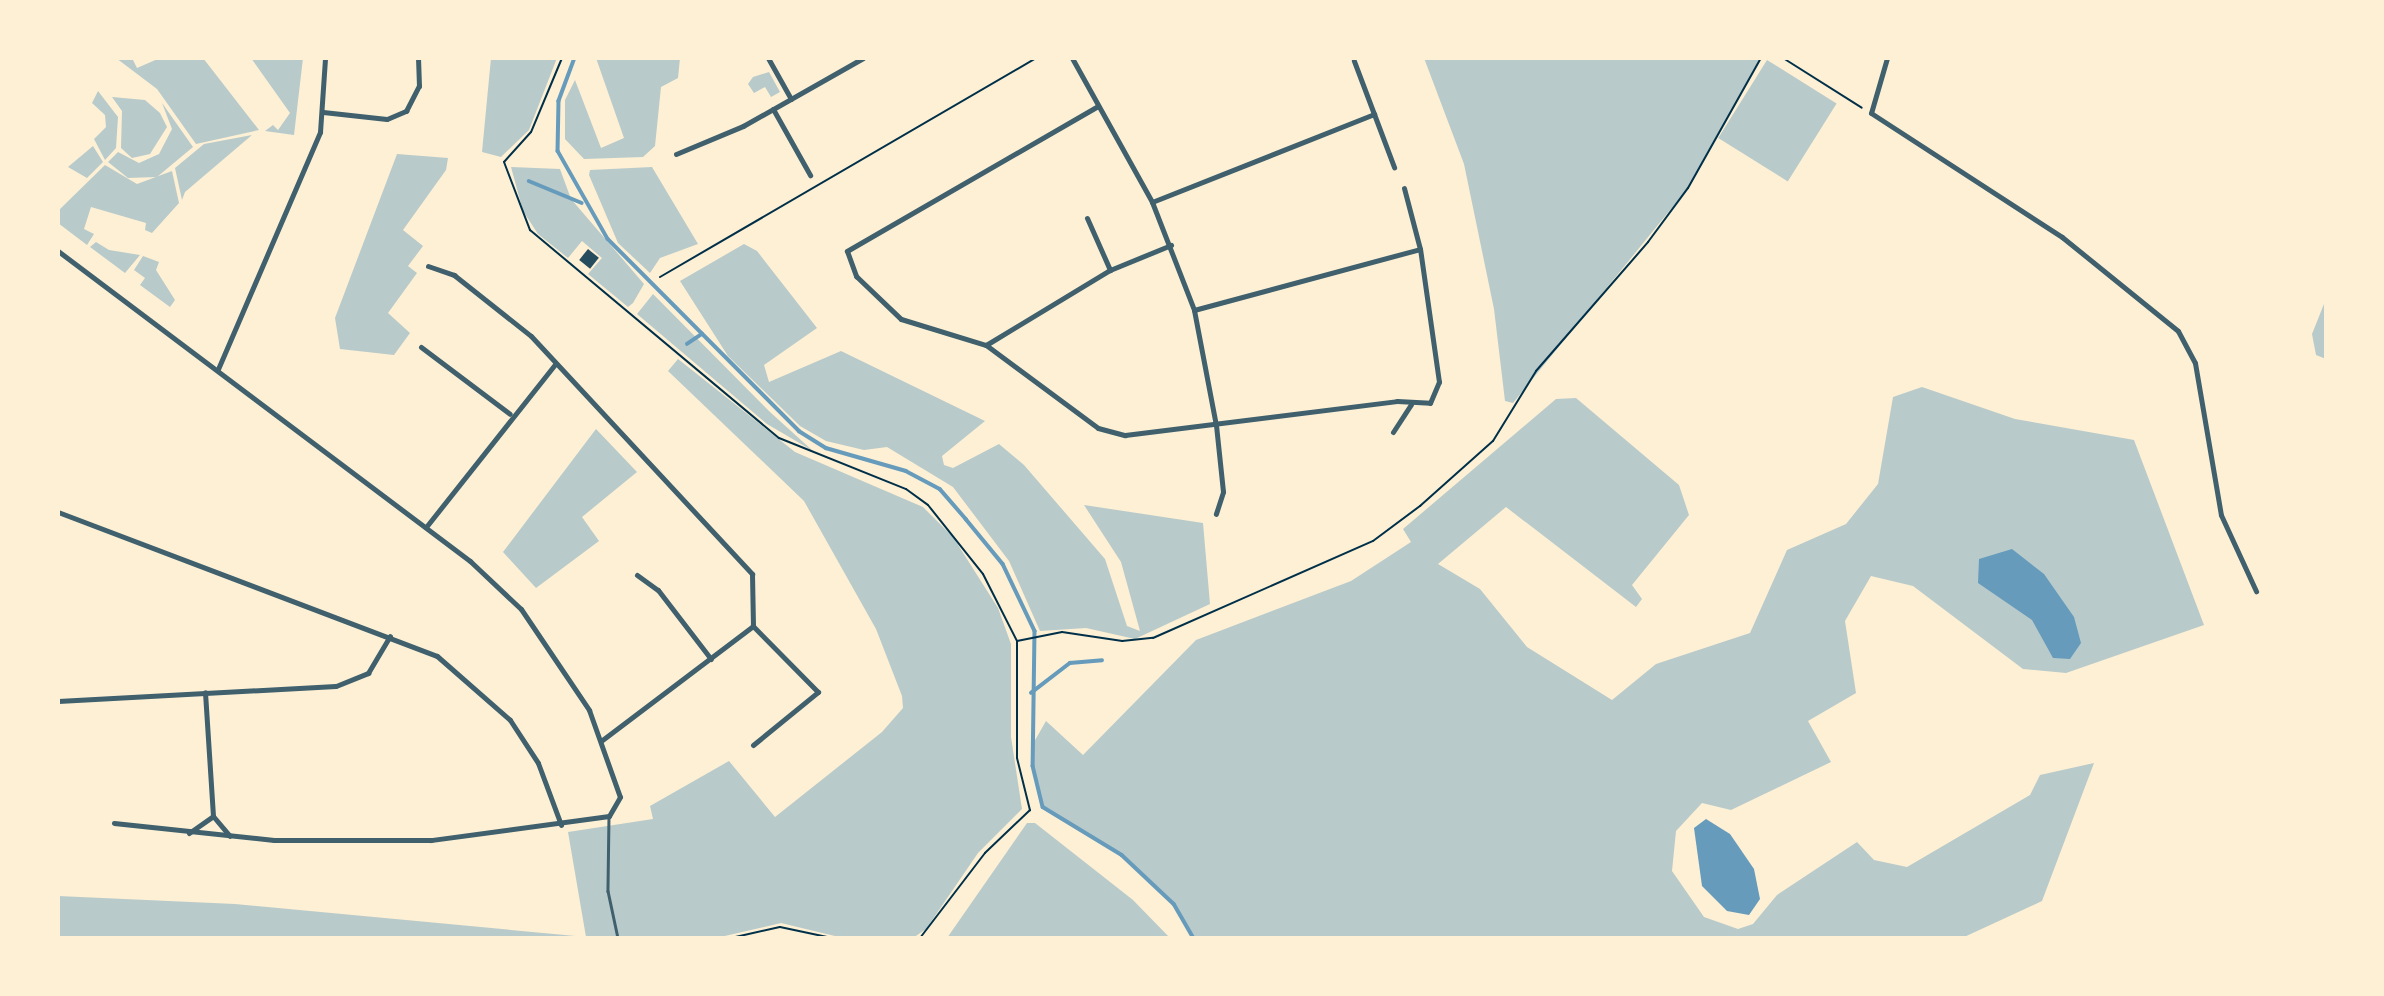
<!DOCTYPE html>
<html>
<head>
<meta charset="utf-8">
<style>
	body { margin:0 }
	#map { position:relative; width:2384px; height:996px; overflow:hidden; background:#fdf0d5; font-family:"Work Sans",sans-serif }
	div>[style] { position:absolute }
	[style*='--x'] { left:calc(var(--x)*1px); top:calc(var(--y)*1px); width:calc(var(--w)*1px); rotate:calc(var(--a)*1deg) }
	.green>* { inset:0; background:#b9caca; transform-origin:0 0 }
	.water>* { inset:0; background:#669bbc }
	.stream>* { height:3.5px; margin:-1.75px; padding:0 1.75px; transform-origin:1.75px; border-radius:1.75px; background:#669bbc }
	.building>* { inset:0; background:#264d5e; transform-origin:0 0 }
	.path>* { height:2px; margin:-1px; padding:0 1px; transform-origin:1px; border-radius:1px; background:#003049 }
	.service>* { height:2.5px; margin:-1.25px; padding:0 1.25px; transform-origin:1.25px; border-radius:1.25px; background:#3f606c }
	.minor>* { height:5px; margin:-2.5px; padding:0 2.5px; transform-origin:2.5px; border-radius:2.5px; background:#3f606c }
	span { translate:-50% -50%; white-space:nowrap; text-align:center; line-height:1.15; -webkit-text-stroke:5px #fdf0d5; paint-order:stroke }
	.frame { position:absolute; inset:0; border:60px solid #fdf0d5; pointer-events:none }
</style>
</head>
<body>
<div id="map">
	<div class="green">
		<i style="clip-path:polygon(116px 58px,132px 58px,137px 68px,160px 58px,203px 58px,259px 130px,196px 144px,157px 89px)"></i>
		<i style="clip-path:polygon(251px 58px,303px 58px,294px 135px,265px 131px,273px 125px,278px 130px,290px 113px)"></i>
		<i style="clip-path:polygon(491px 58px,557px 58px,529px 130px,501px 157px,482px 152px)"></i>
		<i style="clip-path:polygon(596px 58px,680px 58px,678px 78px,661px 87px,655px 146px,643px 157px,584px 159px,565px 139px,565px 100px,575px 80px,601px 148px,624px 138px)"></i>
		<i style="clip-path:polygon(1424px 58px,1761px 58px,1688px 188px,1513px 403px,1505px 401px,1494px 309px,1464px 164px)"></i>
		<i style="left:1767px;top:60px;width:82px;height:92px;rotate:32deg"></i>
		<i style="clip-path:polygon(769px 72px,780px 92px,771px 97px,765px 87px,754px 93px,748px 84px,753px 77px)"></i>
		<i style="clip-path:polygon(98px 91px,118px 117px,116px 148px,105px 160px,94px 139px,106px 127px,105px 115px,92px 103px)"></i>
		<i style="clip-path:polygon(112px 97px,145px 100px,160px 113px,167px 127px,150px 154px,132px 158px,121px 148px,122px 111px)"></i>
		<i style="clip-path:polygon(162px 103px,193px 147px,157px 177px,128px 178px,108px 162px,118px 152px,139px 163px,159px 154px,172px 129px)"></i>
		<i style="clip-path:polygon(252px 135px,185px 192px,182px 200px,175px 168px,204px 144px)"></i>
		<i style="clip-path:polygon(93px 146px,103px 162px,87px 178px,68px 167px)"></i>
		<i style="clip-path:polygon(397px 154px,448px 158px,446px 170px,403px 230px,423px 246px,408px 266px,417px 273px,388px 313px,410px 333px,394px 355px,340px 349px,335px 318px)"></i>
		<i style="clip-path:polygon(105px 165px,137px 184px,172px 171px,179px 203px,152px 233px,145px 230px,146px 223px,91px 207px,84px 229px,94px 234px,87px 245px,58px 223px,58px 211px)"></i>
		<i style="clip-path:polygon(511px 167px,560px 169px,571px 199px,644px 284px,633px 303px,628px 307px,588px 274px,602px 258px,582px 241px,568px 258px,538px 234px,523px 211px)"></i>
		<i style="clip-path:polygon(652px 167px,698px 244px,660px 258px,650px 273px,618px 243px,589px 175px,590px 170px)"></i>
		<i style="clip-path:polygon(96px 242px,109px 250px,140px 255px,125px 273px,90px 247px)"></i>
		<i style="clip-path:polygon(744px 244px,757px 251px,817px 328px,764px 365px,769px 382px,841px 351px,985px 421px,942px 456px,944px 465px,953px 468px,999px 444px,1024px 465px,1105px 559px,1127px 626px,1140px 631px,1121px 562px,1084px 505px,1203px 523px,1210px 604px,1135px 639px,1086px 628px,1040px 631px,1009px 561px,953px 487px,887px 447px,864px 450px,826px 441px,800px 426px,728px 356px,680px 281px)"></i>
		<i style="clip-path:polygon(143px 256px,159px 262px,156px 270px,175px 300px,170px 307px,140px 285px,145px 278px,134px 270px)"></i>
		<i style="clip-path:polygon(653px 294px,770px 412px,813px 451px,767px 424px,637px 314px)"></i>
		<i style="clip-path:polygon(2326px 299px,2326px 359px,2316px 355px,2312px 334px)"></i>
		<i style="clip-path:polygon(678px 359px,795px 452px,923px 507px,953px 537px,998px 608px,1011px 644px,1011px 737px,1022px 809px,978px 853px,926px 929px,913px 938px,839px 937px,781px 923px,716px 938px,58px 938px,58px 896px,235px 904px,586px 937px,568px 832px,653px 819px,650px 806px,729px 761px,775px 817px,882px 732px,903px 708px,902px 696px,876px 629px,804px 501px,668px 371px)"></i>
		<i style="clip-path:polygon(1922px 387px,2015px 419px,2134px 440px,2204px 625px,2066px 673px,2023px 669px,1913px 586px,1871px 576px,1845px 621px,1856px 693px,1808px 721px,1831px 762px,1731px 810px,1702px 803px,1676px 831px,1672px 871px,1704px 917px,1738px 929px,1753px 924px,1777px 895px,1857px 842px,1874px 860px,1907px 867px,2030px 795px,2040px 775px,2094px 763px,2042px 901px,1962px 938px,1194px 938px,1174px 904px,1122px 855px,1043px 807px,1033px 766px,1034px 742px,1046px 721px,1083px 755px,1196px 640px,1351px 581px,1411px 542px,1403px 529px,1556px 399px,1576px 398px,1679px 485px,1689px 515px,1632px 585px,1642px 599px,1636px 607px,1506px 507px,1438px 564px,1480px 589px,1527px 647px,1612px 700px,1656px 664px,1750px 633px,1787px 550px,1846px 524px,1878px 484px,1893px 397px)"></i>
		<i style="clip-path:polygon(596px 429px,637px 472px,582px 517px,599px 541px,536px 588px,503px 552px)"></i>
		<i style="clip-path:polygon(1027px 823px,1035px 823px,1133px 900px,1170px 938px,947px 938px)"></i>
	</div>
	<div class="water">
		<i style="clip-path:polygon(2012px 549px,2044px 574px,2074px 617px,2081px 643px,2070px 659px,2053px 658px,2032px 620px,1978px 583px,1979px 559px)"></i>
		<i style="clip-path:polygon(1706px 819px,1730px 834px,1754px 869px,1760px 899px,1749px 915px,1727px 911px,1702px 886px,1694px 828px)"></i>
	</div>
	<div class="stream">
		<i style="--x:575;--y:58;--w:46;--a:110.4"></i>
		<i style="--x:559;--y:101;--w:50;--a:91.1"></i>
		<i style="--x:558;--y:151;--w:101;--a:60.4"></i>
		<i style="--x:608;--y:239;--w:271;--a:45.1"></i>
		<i style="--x:799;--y:431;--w:32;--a:32"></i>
		<i style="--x:826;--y:448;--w:83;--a:16"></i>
		<i style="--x:906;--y:471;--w:38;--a:28"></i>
		<i style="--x:940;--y:489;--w:40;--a:49"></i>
		<i style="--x:966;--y:519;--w:58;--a:50.6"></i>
		<i style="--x:1003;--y:564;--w:74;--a:64.5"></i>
		<i style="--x:1035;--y:631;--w:135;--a:90.8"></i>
		<i style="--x:1033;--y:766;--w:42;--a:76.3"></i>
		<i style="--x:1043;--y:807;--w:92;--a:31.3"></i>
		<i style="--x:1122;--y:855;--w:71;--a:43.3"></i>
		<i style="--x:1174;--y:904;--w:39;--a:60"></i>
		<i style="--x:529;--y:181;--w:57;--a:22.5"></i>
		<i style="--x:687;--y:344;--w:18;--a:-34"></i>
		<i style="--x:1031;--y:693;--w:49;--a:-37.6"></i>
		<i style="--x:1070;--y:663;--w:32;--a:-5"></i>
	</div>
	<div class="building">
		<i style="left:588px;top:249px;width:14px;height:14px;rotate:39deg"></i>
	</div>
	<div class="path">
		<i style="--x:562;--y:58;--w:80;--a:112.7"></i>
		<i style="--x:531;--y:132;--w:40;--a:132"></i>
		<i style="--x:504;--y:162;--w:73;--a:69.1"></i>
		<i style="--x:530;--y:230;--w:324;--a:39.9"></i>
		<i style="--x:779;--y:438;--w:137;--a:21.9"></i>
		<i style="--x:906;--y:489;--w:27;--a:36"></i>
		<i style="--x:928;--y:505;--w:88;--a:51.4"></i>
		<i style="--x:983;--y:574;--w:75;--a:63.1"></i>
		<i style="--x:1017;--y:641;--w:117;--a:90"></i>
		<i style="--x:1017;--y:758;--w:54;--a:76"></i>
		<i style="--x:1030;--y:810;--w:62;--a:136.3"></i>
		<i style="--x:985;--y:853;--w:107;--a:127.4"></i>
		<i style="--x:1783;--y:58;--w:93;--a:32.3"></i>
		<i style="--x:660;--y:277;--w:436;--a:-30.2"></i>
		<i style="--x:1017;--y:641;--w:46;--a:-11.3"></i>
		<i style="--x:1062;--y:632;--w:61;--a:8.5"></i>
		<i style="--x:1122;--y:641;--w:31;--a:-6"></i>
		<i style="--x:1153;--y:638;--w:240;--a:-23.8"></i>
		<i style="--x:1373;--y:541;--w:59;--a:-36.7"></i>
		<i style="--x:1420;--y:506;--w:98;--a:-41.7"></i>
		<i style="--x:1493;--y:441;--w:82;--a:-58.4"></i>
		<i style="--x:1536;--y:371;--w:171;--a:-49"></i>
		<i style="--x:1648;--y:242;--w:67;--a:-53.5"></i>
		<i style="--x:1688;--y:188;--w:149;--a:-60.7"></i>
		<i style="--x:731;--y:938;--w:50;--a:-12.7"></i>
		<i style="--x:780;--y:927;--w:53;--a:11.9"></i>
	</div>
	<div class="service">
		<i style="--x:609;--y:816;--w:75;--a:90.8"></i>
		<i style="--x:608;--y:891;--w:48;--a:78"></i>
	</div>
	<div class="minor">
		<i style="--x:768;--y:58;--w:47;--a:60.7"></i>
		<i style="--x:1072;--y:58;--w:165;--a:60.9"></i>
		<i style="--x:1152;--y:202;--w:116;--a:68.7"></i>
		<i style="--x:1194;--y:310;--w:117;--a:79.2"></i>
		<i style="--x:1216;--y:425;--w:67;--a:84"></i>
		<i style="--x:1223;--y:492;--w:23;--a:108"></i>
		<i style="--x:1887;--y:58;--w:57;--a:106.2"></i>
		<i style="--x:1871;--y:113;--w:228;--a:33"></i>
		<i style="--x:2062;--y:237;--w:149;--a:39"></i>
		<i style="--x:2178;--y:331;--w:36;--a:62"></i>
		<i style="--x:2195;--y:363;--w:154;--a:80.3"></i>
		<i style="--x:2221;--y:515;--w:84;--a:65.3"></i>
		<i style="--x:1098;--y:106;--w:290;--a:150"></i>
		<i style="--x:847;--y:251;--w:27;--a:70"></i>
		<i style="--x:856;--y:276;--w:62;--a:43.7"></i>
		<i style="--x:901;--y:319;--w:89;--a:17"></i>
		<i style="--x:986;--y:345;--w:139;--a:36.5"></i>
		<i style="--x:1098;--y:428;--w:28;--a:15"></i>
		<i style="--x:1125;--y:435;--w:274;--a:-7.1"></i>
		<i style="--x:1397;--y:401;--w:33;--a:3"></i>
		<i style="--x:1430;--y:403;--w:23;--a:-67"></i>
		<i style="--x:1439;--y:382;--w:134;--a:-98.1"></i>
		<i style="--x:773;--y:109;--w:76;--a:60.7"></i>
		<i style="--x:323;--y:112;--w:64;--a:6.2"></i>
		<i style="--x:387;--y:119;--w:21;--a:-23"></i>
		<i style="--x:406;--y:111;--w:28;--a:-63"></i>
		<i style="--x:419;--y:86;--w:28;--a:-92"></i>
		<i style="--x:1374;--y:114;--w:57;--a:69.3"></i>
		<i style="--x:676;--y:154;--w:73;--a:-22.7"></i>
		<i style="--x:743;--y:126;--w:138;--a:-29.5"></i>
		<i style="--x:1152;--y:202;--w:239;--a:-21.6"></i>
		<i style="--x:1374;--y:114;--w:57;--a:-110.7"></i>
		<i style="--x:1087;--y:218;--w:57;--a:66.1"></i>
		<i style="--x:58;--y:251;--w:516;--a:36.96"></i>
		<i style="--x:470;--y:561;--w:70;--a:43.3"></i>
		<i style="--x:521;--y:609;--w:122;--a:56"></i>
		<i style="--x:589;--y:710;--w:92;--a:70.4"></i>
		<i style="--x:620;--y:797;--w:22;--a:120"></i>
		<i style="--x:609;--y:816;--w:180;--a:172.3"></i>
		<i style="--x:431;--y:840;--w:157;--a:180"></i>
		<i style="--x:274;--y:840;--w:161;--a:-173.9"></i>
		<i style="--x:428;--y:266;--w:28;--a:19"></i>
		<i style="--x:454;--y:275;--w:98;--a:38.4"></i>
		<i style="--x:531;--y:336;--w:325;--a:47.1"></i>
		<i style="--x:752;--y:574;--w:52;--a:88.9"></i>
		<i style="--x:753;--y:626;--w:189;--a:142.9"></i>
		<i style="--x:1194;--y:310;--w:234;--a:-15.1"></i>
		<i style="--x:1420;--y:249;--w:63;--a:-104.7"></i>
		<i style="--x:986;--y:345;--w:145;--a:-31.2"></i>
		<i style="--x:1110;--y:270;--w:66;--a:-22.3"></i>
		<i style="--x:421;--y:347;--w:111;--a:37"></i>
		<i style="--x:218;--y:369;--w:258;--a:-66.7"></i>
		<i style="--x:320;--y:132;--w:74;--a:-86.1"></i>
		<i style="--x:1393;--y:432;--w:33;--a:-57"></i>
		<i style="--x:58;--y:512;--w:405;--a:20.8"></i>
		<i style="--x:437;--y:656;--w:97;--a:41.2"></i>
		<i style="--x:510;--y:720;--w:51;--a:56.9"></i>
		<i style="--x:538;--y:763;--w:66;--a:69.6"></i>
		<i style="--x:426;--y:527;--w:209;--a:-51.6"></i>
		<i style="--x:637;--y:575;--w:26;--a:36"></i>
		<i style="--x:658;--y:590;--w:87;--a:52.5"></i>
		<i style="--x:58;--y:701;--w:278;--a:-3.1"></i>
		<i style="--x:336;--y:686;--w:35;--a:-22"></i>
		<i style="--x:368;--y:673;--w:43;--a:-59.3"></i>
		<i style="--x:753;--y:745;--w:84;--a:-39.2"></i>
		<i style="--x:818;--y:692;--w:93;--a:-134.6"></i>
		<i style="--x:213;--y:816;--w:26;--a:50"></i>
		<i style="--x:189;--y:833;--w:29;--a:-35"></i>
		<i style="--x:213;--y:816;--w:124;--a:-93.7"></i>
	</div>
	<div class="frame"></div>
</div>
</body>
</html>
